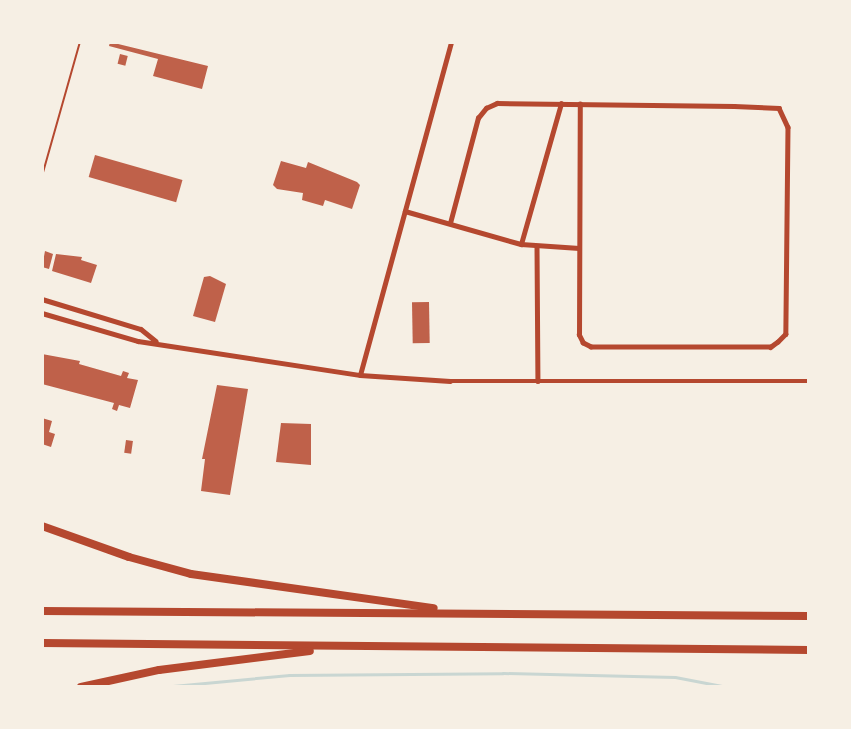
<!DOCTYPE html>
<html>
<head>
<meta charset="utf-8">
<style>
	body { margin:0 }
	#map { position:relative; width:851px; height:729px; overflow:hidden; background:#f6efe4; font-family:Karla,sans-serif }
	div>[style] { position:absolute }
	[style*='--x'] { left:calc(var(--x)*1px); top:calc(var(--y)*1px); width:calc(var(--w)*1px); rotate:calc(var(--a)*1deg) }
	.stream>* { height:3px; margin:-1.5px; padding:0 1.5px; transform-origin:1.5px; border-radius:1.5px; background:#c9d6d2 }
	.building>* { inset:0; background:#bf614a; transform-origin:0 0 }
	.service>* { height:2px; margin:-1px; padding:0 1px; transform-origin:1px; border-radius:1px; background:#b5482f }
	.minor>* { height:4.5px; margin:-2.25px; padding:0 2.25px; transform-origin:2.25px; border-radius:2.25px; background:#b5482f }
	.motorway>* { height:8px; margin:-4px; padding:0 4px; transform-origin:4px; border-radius:4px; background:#b5482f }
	span { translate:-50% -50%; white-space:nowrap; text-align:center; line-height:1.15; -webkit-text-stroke:4.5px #f6efe4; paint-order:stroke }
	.frame { position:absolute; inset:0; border:44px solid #f6efe4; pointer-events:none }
</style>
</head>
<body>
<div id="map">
	<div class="stream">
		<i style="--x:162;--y:687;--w:128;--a:-5.4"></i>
		<i style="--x:289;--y:675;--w:214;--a:-0.5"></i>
		<i style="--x:503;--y:673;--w:172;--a:1.3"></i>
		<i style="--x:675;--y:677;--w:53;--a:10.9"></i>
	</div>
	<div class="building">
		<i style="clip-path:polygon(110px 42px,208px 66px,202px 89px,153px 76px,158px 59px,109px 46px)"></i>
		<i style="left:120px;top:54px;width:8px;height:10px;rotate:14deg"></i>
		<i style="left:95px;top:155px;width:91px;height:23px;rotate:16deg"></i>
		<i style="clip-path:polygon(281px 161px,306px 168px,308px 162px,357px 182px,360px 185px,352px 209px,325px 200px,323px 206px,302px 200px,303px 193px,277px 189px,273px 185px)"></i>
		<i style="clip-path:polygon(45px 251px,53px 254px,49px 269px,42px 267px)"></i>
		<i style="clip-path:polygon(56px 254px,82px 257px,81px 260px,97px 265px,91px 283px,52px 271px)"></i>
		<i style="clip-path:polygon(210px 276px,226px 284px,215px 322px,193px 316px,204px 277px)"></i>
		<i style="left:429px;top:302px;width:41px;height:17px;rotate:89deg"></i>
		<i style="clip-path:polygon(42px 354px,80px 361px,79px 364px,121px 376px,123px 371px,129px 373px,127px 378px,138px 380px,130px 408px,119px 405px,117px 411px,112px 409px,114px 403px,42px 384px)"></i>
		<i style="clip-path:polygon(217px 385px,248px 389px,230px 495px,201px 491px,205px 459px,202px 459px)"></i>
		<i style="clip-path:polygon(42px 418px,52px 421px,49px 432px,55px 434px,51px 447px,42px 444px)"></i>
		<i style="clip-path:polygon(281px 423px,311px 424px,311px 465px,276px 462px)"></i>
		<i style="left:126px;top:440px;width:7px;height:13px;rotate:8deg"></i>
	</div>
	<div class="service">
		<i style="--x:42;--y:176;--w:139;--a:-74.2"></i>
	</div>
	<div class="minor">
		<i style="--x:405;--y:211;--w:121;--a:15.9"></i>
		<i style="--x:521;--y:244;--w:58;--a:3.9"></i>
		<i style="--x:450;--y:223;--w:109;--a:-75.1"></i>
		<i style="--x:478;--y:118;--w:13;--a:-51"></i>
		<i style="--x:486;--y:108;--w:12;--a:-24"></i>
		<i style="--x:497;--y:103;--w:237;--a:0.7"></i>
		<i style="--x:734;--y:106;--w:45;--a:2.5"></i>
		<i style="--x:779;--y:108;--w:21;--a:65"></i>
		<i style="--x:788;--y:127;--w:207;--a:90.6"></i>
		<i style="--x:786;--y:334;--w:11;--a:135"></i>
		<i style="--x:778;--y:342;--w:9;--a:144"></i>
		<i style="--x:771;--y:347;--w:180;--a:180"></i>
		<i style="--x:591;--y:347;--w:9;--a:-153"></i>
		<i style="--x:583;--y:343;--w:9;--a:-117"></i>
		<i style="--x:579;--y:335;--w:231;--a:-89.8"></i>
		<i style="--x:521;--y:244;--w:146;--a:-74.1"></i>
		<i style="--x:537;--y:246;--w:135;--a:89.6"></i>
		<i style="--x:42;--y:299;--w:103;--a:16.9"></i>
		<i style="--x:141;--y:329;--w:19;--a:39"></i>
		<i style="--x:42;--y:313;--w:100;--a:16.3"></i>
		<i style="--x:138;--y:341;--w:225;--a:8.7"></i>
		<i style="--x:360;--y:375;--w:90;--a:3.8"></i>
		<i style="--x:450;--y:381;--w:359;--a:0"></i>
		<i style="--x:360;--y:375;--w:345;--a:-74.7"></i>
	</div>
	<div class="motorway">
		<i style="--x:42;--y:526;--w:92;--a:19.6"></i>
		<i style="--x:129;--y:557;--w:64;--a:15.3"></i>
		<i style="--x:191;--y:574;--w:245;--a:8"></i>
		<i style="--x:42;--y:611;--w:767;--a:0.37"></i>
		<i style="--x:42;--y:643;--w:767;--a:0.52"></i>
		<i style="--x:81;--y:687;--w:80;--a:-12.3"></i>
		<i style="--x:159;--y:670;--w:152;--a:-7.2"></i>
	</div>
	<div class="frame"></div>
</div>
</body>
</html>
